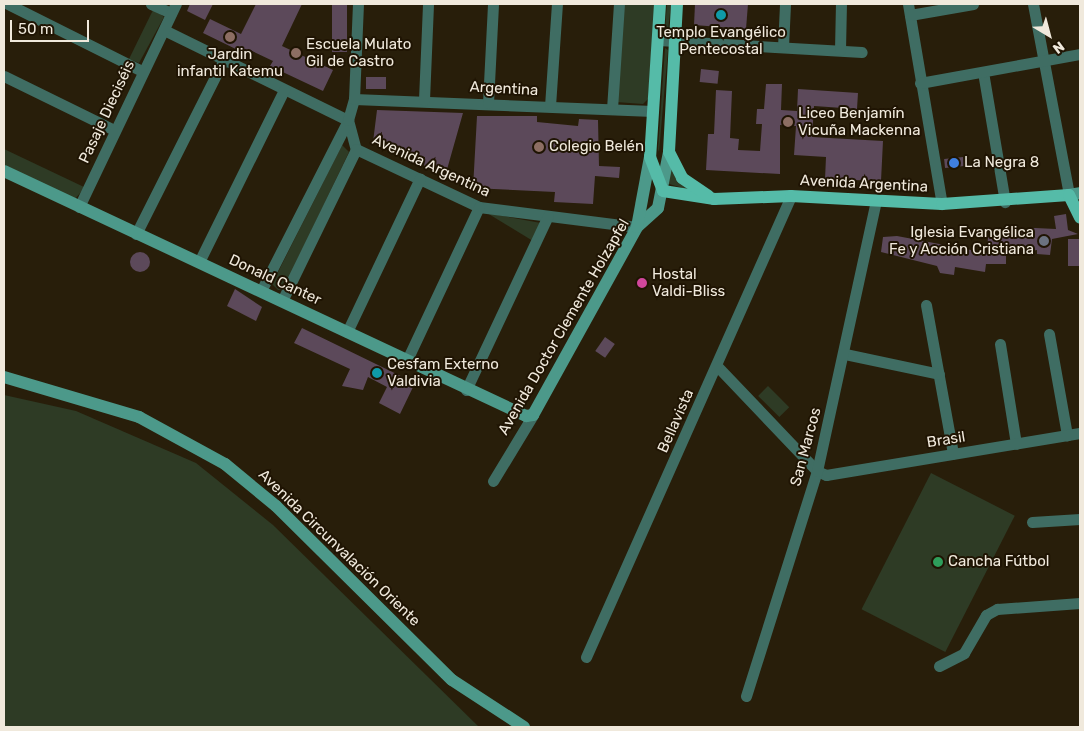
<!DOCTYPE html>
<html>
<head>
<meta charset="utf-8">
<style>
	body { margin:0 }
	#map { position:relative; width:1084px; height:731px; overflow:hidden; background:#281e0a; font-family:Rubik,sans-serif }
	div>[style] { position:absolute }
	[style*='--x'] { left:calc(var(--x)*1px); top:calc(var(--y)*1px); width:calc(var(--w)*1px); rotate:calc(var(--a)*1deg) }
	.green>* { inset:0; background:#2e3b25; transform-origin:0 0 }
	.building>* { inset:0; background:#5c495a; transform-origin:0 0 }
	.round { border-radius:50% }
	.street>* { height:11px; margin:-5.5px; padding:0 5.5px; transform-origin:5.5px; border-radius:5.5px; background:#3f6d63 }
	.secondary>* { height:12px; margin:-6px; padding:0 6px; transform-origin:6px; border-radius:6px; background:#4c998a }
	.primary>* { height:12px; margin:-6px; padding:0 6px; transform-origin:6px; border-radius:6px; background:#55bba8 }
	.dots>* { width:14px; height:14px; translate:-50% -50%; box-sizing:border-box; border:2px solid #1f1403; border-radius:50% }
	span { translate:-50% -50%; white-space:nowrap; text-align:center; line-height:1.15; -webkit-text-stroke:4px #1f1403; paint-order:stroke }
	.poi-label { font-size:15px; color:#f0e9dc }
	.left { translate:0 -50%; text-align:left }
	.right { translate:-100% -50%; text-align:right }
	.street-label { font-size:15px; color:#f0e9dc }
	.frame { position:absolute; inset:0; border:5px solid #f0e9dc; pointer-events:none }
	.north { position:absolute; left:1024px; top:10px; width:50px; height:50px; -webkit-text-stroke:4px #1f1403; paint-order:stroke; rotate:143deg; font-size:14px; font-weight:700; line-height:20px; text-align:center; color:#f0e9dc }
	.north::after { content:''; display:block; margin:auto; width:18px; height:22px; background:#f0e9dc; clip-path:polygon(50% 0,100% 100%,50% 72%,0 100%) }
	.scale { position:absolute; left:10px; top:20px; width:79px; height:22px; box-sizing:border-box; border:2px solid #f0e9dc; border-top:0; padding-left:6px; font-size:15px; line-height:18px; white-space:nowrap; color:#f0e9dc; -webkit-text-stroke:4px #1f1403; paint-order:stroke }
</style>
</head>
<body>
<div id="map">
	<div class="green">
		<i style="clip-path:polygon(622px 4px,655px 4px,648px 99px,643px 104px,616px 102px)"></i>
		<i style="clip-path:polygon(667px 4px,671px 4px,668px 31px,665px 29px)"></i>
		<i style="clip-path:polygon(154px 8px,164px 17px,139px 63px,129px 59px)"></i>
		<i style="clip-path:polygon(665px 48px,668px 50px,659px 152px,658px 149px)"></i>
		<i style="clip-path:polygon(342px 145px,349px 152px,283px 290px,278px 290px,272px 284px)"></i>
		<i style="clip-path:polygon(4px 149px,84px 187px,81px 192px,75px 199px,4px 165px)"></i>
		<i style="clip-path:polygon(670px 168px,677px 180px,689px 190px,666px 183px)"></i>
		<i style="clip-path:polygon(487px 213px,541px 223px,533px 241px)"></i>
		<i style="left:768px;top:386px;width:30px;height:14px;rotate:45deg"></i>
		<i style="clip-path:polygon(4px 395px,76px 411px,196px 463px,273px 525px,479px 727px,4px 727px)"></i>
		<i style="left:931px;top:473px;width:94px;height:153px;rotate:27deg"></i>
	</div>
	<div class="building">
		<i style="clip-path:polygon(190px 4px,213px 4px,205px 20px,187px 11px)"></i>
		<i style="clip-path:polygon(256px 4px,302px 4px,282px 46px,333px 70px,323px 91px,270px 66px,273px 61px,250px 50px,248px 55px,203px 33px,210px 19px,241px 34px)"></i>
		<i style="left:332px;top:4px;width:15px;height:48px"></i>
		<i style="clip-path:polygon(695px 4px,748px 4px,746px 29px,694px 25px)"></i>
		<i style="left:701px;top:69px;width:18px;height:13px;rotate:6deg"></i>
		<i style="left:366px;top:77px;width:20px;height:12px"></i>
		<i style="clip-path:polygon(766px 84px,782px 84px,781px 110px,797px 111px,798px 89px,858px 93px,857px 109px,814px 106px,812px 137px,883px 141px,881px 181px,825px 179px,826px 157px,794px 155px,796px 126px,780px 125px,780px 174px,706px 170px,708px 134px,714px 134px,716px 90px,732px 91px,730px 138px,739px 139px,738px 150px,760px 151px,762px 124px,756px 124px,757px 109px,764px 109px)"></i>
		<i style="clip-path:polygon(377px 110px,463px 113px,446px 173px,424px 167px,425px 157px,395px 153px,373px 142px)"></i>
		<i style="clip-path:polygon(477px 116px,537px 116px,537px 122px,578px 126px,579px 119px,598px 120px,599px 166px,620px 167px,619px 178px,595px 176px,593px 204px,554px 202px,555px 192px,473px 188px)"></i>
		<i style="left:963px;top:157px;width:9px;height:19px;rotate:84deg"></i>
		<i style="clip-path:polygon(1066px 214px,1068px 230px,1078px 234px,1052px 239px,1050px 255px,1037px 254px,1037px 250px,1006px 255px,1006px 264px,986px 264px,985px 272px,955px 267px,954px 275px,940px 273px,937px 266px,881px 252px,883px 237px,897px 236px,987px 253px,988px 237px,1035px 228px,1056px 229px,1054px 216px)"></i>
		<i style="left:1080px;top:239px;width:27px;height:12px;rotate:90deg"></i>
		<i class="round" style="left:130px;top:252px;width:20px;height:20px"></i>
		<i style="clip-path:polygon(235px 289px,262px 307px,256px 321px,227px 306px)"></i>
		<i style="clip-path:polygon(302px 328px,415px 383px,400px 414px,379px 403px,387px 387px,368px 377px,363px 390px,342px 386px,350px 369px,294px 343px)"></i>
		<i style="left:605px;top:337px;width:12px;height:17px;rotate:35deg"></i>
	</div>
	<div class="street">
		<i style="--x:8;--y:4;--w:150;--a:26.6"></i>
		<i style="--x:151;--y:4;--w:22;--a:24"></i>
		<i style="--x:908;--y:4;--w:203;--a:80.4"></i>
		<i style="--x:1033;--y:4;--w:194;--a:79.3"></i>
		<i style="--x:910;--y:15;--w:64;--a:-9.9"></i>
		<i style="--x:164;--y:30;--w:205;--a:26.1"></i>
		<i style="--x:348;--y:120;--w:30;--a:75"></i>
		<i style="--x:356;--y:149;--w:136;--a:25.2"></i>
		<i style="--x:479;--y:207;--w:159;--a:7.2"></i>
		<i style="--x:658;--y:40;--w:204;--a:3.4"></i>
		<i style="--x:783;--y:47;--w:43;--a:-87.3"></i>
		<i style="--x:840;--y:50;--w:46;--a:-88.8"></i>
		<i style="--x:983;--y:72;--w:132;--a:80.4"></i>
		<i style="--x:4;--y:76;--w:123;--a:26.1"></i>
		<i style="--x:920;--y:83;--w:163;--a:-10.3"></i>
		<i style="--x:354;--y:99;--w:299;--a:2.3"></i>
		<i style="--x:424;--y:100;--w:96;--a:-87.6"></i>
		<i style="--x:488;--y:103;--w:99;--a:-87.1"></i>
		<i style="--x:550;--y:106;--w:102;--a:-86.1"></i>
		<i style="--x:612;--y:109;--w:105;--a:-86.2"></i>
		<i style="--x:79;--y:207;--w:225;--a:-64.5"></i>
		<i style="--x:136;--y:234;--w:196;--a:-63.3"></i>
		<i style="--x:199;--y:262;--w:192;--a:-63.7"></i>
		<i style="--x:261;--y:291;--w:192;--a:-63"></i>
		<i style="--x:348;--y:120;--w:22;--a:-74"></i>
		<i style="--x:354;--y:99;--w:95;--a:-87.6"></i>
		<i style="--x:282;--y:301;--w:169;--a:-64"></i>
		<i style="--x:926;--y:305;--w:151;--a:79.7"></i>
		<i style="--x:347;--y:332;--w:170;--a:-64.6"></i>
		<i style="--x:1049;--y:334;--w:103;--a:79.9"></i>
		<i style="--x:1000;--y:344;--w:101;--a:80.9"></i>
		<i style="--x:845;--y:354;--w:96;--a:12"></i>
		<i style="--x:406;--y:362;--w:171;--a:-64.8"></i>
		<i style="--x:717;--y:366;--w:145;--a:46.4"></i>
		<i style="--x:817;--y:471;--w:10;--a:24"></i>
		<i style="--x:826;--y:475;--w:257;--a:-9.4"></i>
		<i style="--x:466;--y:390;--w:192;--a:-64.8"></i>
		<i style="--x:493;--y:481;--w:77;--a:-58.8"></i>
		<i style="--x:1032;--y:522;--w:48;--a:-3.6"></i>
		<i style="--x:586;--y:657;--w:505;--a:-66.03"></i>
		<i style="--x:939;--y:666;--w:28;--a:-27"></i>
		<i style="--x:964;--y:653;--w:44;--a:-59.9"></i>
		<i style="--x:986;--y:615;--w:13;--a:-29"></i>
		<i style="--x:997;--y:609;--w:83;--a:-4.1"></i>
		<i style="--x:746;--y:696;--w:236;--a:-72.5"></i>
		<i style="--x:817;--y:471;--w:277;--a:-77.7"></i>
	</div>
	<div class="secondary">
		<i style="--x:4;--y:171;--w:577;--a:25.14"></i>
		<i style="--x:526;--y:416;--w:7;--a:-8"></i>
		<i style="--x:533;--y:415;--w:215;--a:-61"></i>
		<i style="--x:637;--y:227;--w:28;--a:-42"></i>
		<i style="--x:658;--y:208;--w:57;--a:-78.9"></i>
		<i style="--x:1069;--y:195;--w:11;--a:-10"></i>
		<i style="--x:637;--y:227;--w:71;--a:-79.5"></i>
		<i style="--x:4;--y:377;--w:141;--a:16.5"></i>
		<i style="--x:139;--y:417;--w:98;--a:28.7"></i>
		<i style="--x:225;--y:464;--w:66;--a:39.5"></i>
		<i style="--x:276;--y:506;--w:247;--a:44.7"></i>
		<i style="--x:452;--y:680;--w:86;--a:33.1"></i>
	</div>
	<div class="primary">
		<i style="--x:660;--y:4;--w:153;--a:93.7"></i>
		<i style="--x:650;--y:157;--w:36;--a:69"></i>
		<i style="--x:663;--y:191;--w:52;--a:8.9"></i>
		<i style="--x:714;--y:199;--w:77;--a:-2.2"></i>
		<i style="--x:791;--y:196;--w:151;--a:3"></i>
		<i style="--x:942;--y:204;--w:127;--a:-4.1"></i>
		<i style="--x:1069;--y:195;--w:25;--a:64"></i>
		<i style="--x:677;--y:4;--w:148;--a:93.1"></i>
		<i style="--x:669;--y:152;--w:29;--a:63"></i>
		<i style="--x:682;--y:178;--w:32;--a:34"></i>
	</div>
	<div class="dots">
		<i style="left:721px;top:15px;background:#0f9aa8"></i>
		<i style="left:230px;top:37px;background:#8d6e63"></i>
		<i style="left:296px;top:53px;background:#8d6e63"></i>
		<i style="left:788px;top:122px;background:#8d6e63"></i>
		<i style="left:539px;top:147px;background:#8d6e63"></i>
		<i style="left:954px;top:163px;background:#3f7fe0"></i>
		<i style="left:1044px;top:241px;background:#6b7280"></i>
		<i style="left:642px;top:283px;background:#d1479c"></i>
		<i style="left:377px;top:373px;background:#0f9aa8"></i>
		<i style="left:938px;top:562px;background:#2e9e5b"></i>
	</div>
	<div class="poi-label">
		<span style="left:721px;top:41px">Templo Evangélico<br>Pentecostal</span>
		<span class="left" style="left:306px;top:53px">Escuela Mulato<br>Gil de Castro</span>
		<span style="left:230px;top:63px">Jardin<br>infantil Katemu</span>
		<span class="left" style="left:798px;top:122px">Liceo Benjamín<br>Vicuña Mackenna</span>
		<span class="left" style="left:549px;top:147px">Colegio Belén</span>
		<span class="left" style="left:964px;top:163px">La Negra 8</span>
		<span class="right" style="left:1034px;top:241px">Iglesia Evangélica<br>Fe y Acción Cristiana</span>
		<span class="left" style="left:652px;top:283px">Hostal<br>Valdi-Bliss</span>
		<span class="left" style="left:387px;top:373px">Cesfam Externo<br>Valdivia</span>
		<span class="left" style="left:948px;top:562px">Cancha Fútbol</span>
	</div>
	<div class="street-label">
		<span style="left:504px;top:89px;rotate:3deg">Argentina</span>
		<span style="left:107px;top:112px;rotate:-65deg">Pasaje Dieciséis</span>
		<span style="left:431px;top:166px;rotate:25deg">Avenida Argentina</span>
		<span style="left:864px;top:184px;rotate:3deg">Avenida Argentina</span>
		<span style="left:275px;top:280px;rotate:25deg">Donald Canter</span>
		<span style="left:564px;top:327px;rotate:-60deg">Avenida Doctor Clemente Holzapfel</span>
		<span style="left:676px;top:421px;rotate:-66deg">Bellavista</span>
		<span style="left:946px;top:440px;rotate:-9deg">Brasil</span>
		<span style="left:806px;top:447px;rotate:-75deg">San Marcos</span>
		<span style="left:339px;top:548px;rotate:44deg">Avenida Circunvalación Oriente</span>
	</div>
	<div class="frame"></div>
	<div class="north">N</div>
	<div class="scale">50 m</div>
</div>
</body>
</html>
